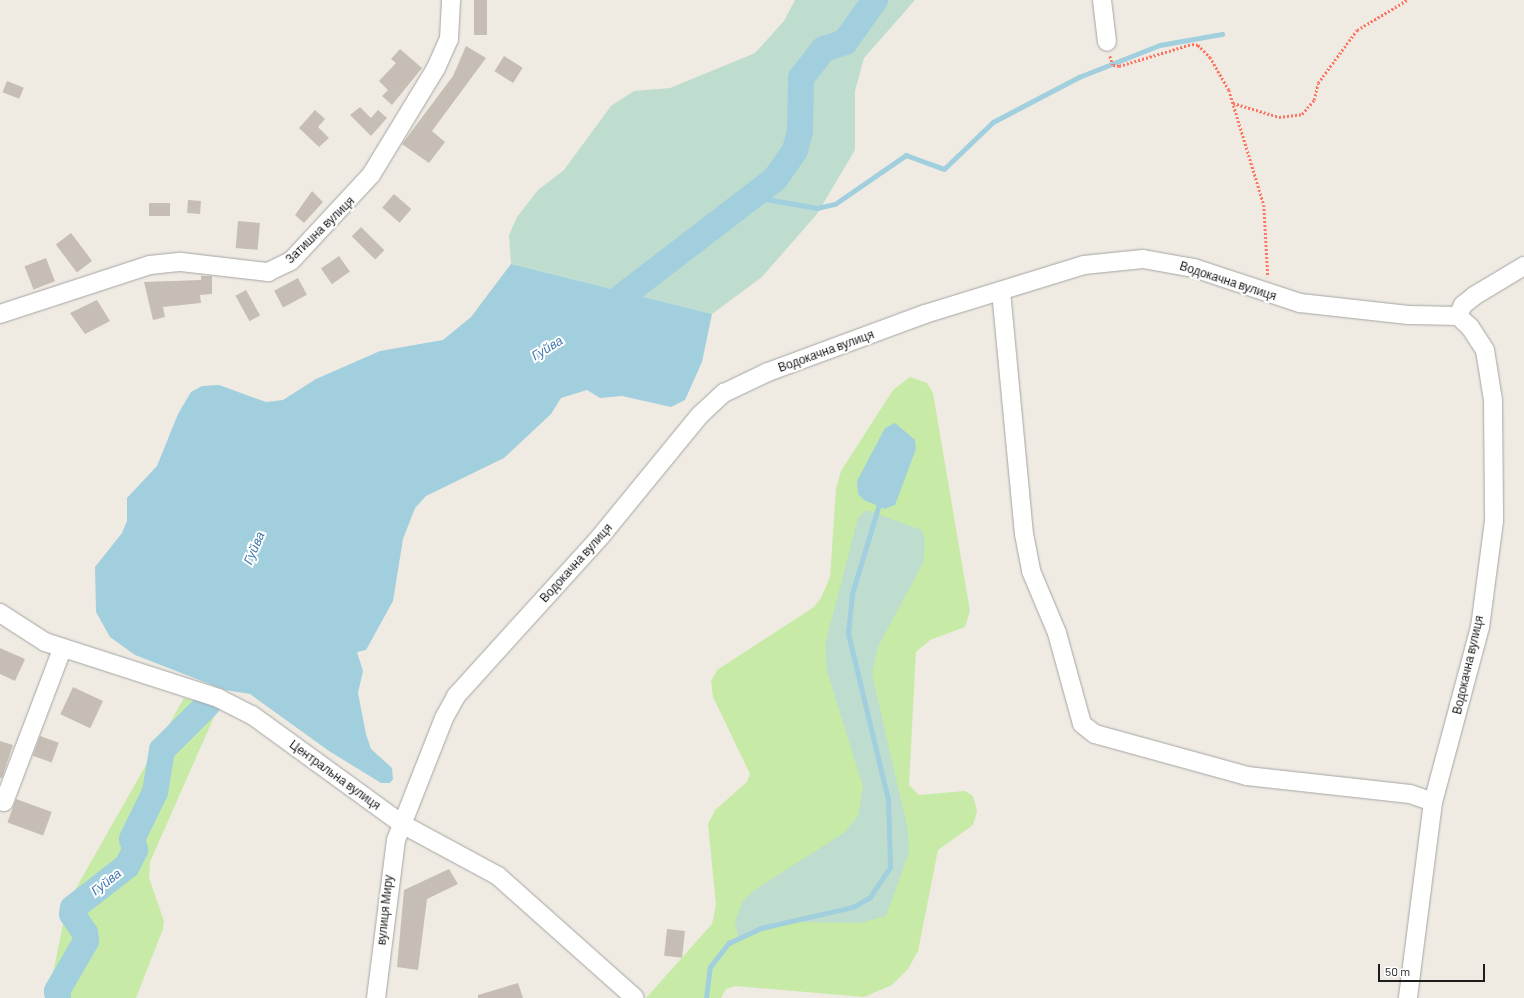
<!DOCTYPE html>
<html>
<head>
<meta charset="utf-8">
<style>
	body { margin:0 }
	#map { position:relative; width:1524px; height:998px; overflow:hidden; background:#efebe2; font-family:Barlow,sans-serif }
	div>[style] { position:absolute }
	[style*='--x'] { left:calc(var(--x)*1px); top:calc(var(--y)*1px); width:calc(var(--w)*1px); rotate:calc(var(--a)*1deg) }
	.grass>* { inset:0; background:#c7eba6 }
	.wetland>* { inset:0; background:#beddcf }
	.water>* { inset:0; background:#a1cfde }
	.stream>* { height:4.5px; margin:-2.25px; padding:0 2.25px; transform-origin:2.25px; border-radius:2.25px; background:#a1cfde }
	.river>* { height:26px; margin:-13px; padding:0 13px; transform-origin:13px; border-radius:13px; background:#a1cfde }
	.building>* { inset:0; background:#c6bdb5; transform-origin:0 0 }
	.path>* { height:2.5px; margin-top:-1.25px; transform-origin:0; background:repeating-linear-gradient(90deg,#fe7563 0 2px,transparent 0 4px) }
	.roads { filter:drop-shadow(0 0 1px #a4a4a4) drop-shadow(0 0 1px #a4a4a4) }
	.minor>* { height:18px; margin:-9px; padding:0 9px; transform-origin:9px; border-radius:9px; background:#fff }
	span { translate:-50% -50%; white-space:nowrap; text-align:center; line-height:1.15; -webkit-text-stroke:4px #fff; paint-order:stroke }
	.street-label { font-size:12px; color:#1d1d1d }
	.water-label { font-size:13px; color:#467aaf; font-style:italic }
	.scale { position:absolute; left:1378px; top:964px; width:107px; height:18px; box-sizing:border-box; border:2px solid #1d1d1d; border-top:0; padding-left:5px; font-size:12px; line-height:14px; white-space:nowrap; color:#1d1d1d; -webkit-text-stroke:3px #fff; paint-order:stroke }
</style>
</head>
<body>
<div id="map">
	<div class="grass">
		<i style="clip-path:polygon(910px 377px,927px 383px,933px 393px,970px 611px,965px 627px,930px 640px,916px 652px,909px 785px,919px 795px,965px 791px,973px 796px,977px 811px,973px 825px,938px 850px,918px 951px,908px 969px,892px 985px,864px 997px,735px 986px,726px 989px,721px 998px,646px 998px,712px 924px,716px 905px,708px 824px,715px 810px,747px 782px,750px 774px,713px 697px,711px 681px,717px 670px,814px 607px,821px 598px,830px 577px,836px 489px,841px 471px,893px 390px)"></i>
		<i style="clip-path:polygon(184px 698px,218px 708px,150px 862px,149px 878px,164px 921px,163px 929px,136px 998px,48px 998px,67px 904px)"></i>
	</div>
	<div class="wetland">
		<i style="clip-path:polygon(795px 0,915px 0,864px 58px,855px 91px,855px 150px,817px 214px,762px 277px,712px 314px,511px 264px,509px 235px,517px 217px,538px 190px,564px 170px,611px 106px,634px 91px,670px 88px,755px 53px,784px 21px)"></i>
		<i style="clip-path:polygon(866px 510px,922px 530px,925px 542px,923px 563px,878px 647px,872px 674px,908px 830px,909px 853px,886px 916px,860px 923px,789px 922px,738px 937px,735px 921px,743px 901px,756px 889px,845px 832px,858px 816px,863px 787px,827px 671px,825px 644px,858px 518px)"></i>
	</div>
	<div class="water">
		<i style="clip-path:polygon(511px 264px,712px 314px,702px 362px,685px 400px,671px 407px,622px 396px,600px 398px,587px 390px,561px 398px,551px 414px,504px 458px,426px 496px,415px 508px,403px 539px,393px 601px,366px 650px,357px 652px,363px 671px,358px 693px,366px 734px,371px 749px,392px 768px,393px 779px,390px 783px,381px 783px,329px 751px,250px 694px,225px 690px,135px 655px,110px 637px,96px 612px,95px 567px,122px 533px,127px 521px,127px 498px,157px 466px,178px 414px,191px 392px,202px 386px,219px 385px,266px 402px,283px 400px,316px 379px,380px 351px,443px 340px,471px 317px)"></i>
		<i style="clip-path:polygon(895px 423px,915px 440px,916px 449px,895px 505px,885px 509px,864px 500px,858px 494px,857px 481px,885px 428px)"></i>
	</div>
	<div class="stream">
		<i style="--x:754;--y:197;--w:64;--a:9.9"></i>
		<i style="--x:817;--y:208;--w:18;--a:-13"></i>
		<i style="--x:835;--y:204;--w:86;--a:-34.6"></i>
		<i style="--x:906;--y:155;--w:40;--a:20.2"></i>
		<i style="--x:944;--y:169;--w:68;--a:-43.8"></i>
		<i style="--x:993;--y:122;--w:97;--a:-27.6"></i>
		<i style="--x:1079;--y:77;--w:87;--a:-21.6"></i>
		<i style="--x:1160;--y:45;--w:63;--a:-10.1"></i>
		<i style="--x:706;--y:998;--w:31;--a:-83"></i>
		<i style="--x:710;--y:967;--w:31;--a:-52"></i>
		<i style="--x:729;--y:943;--w:35;--a:-25"></i>
		<i style="--x:761;--y:928;--w:94;--a:-12.9"></i>
		<i style="--x:853;--y:907;--w:20;--a:-30"></i>
		<i style="--x:870;--y:897;--w:36;--a:-56"></i>
		<i style="--x:890;--y:867;--w:67;--a:-91.7"></i>
		<i style="--x:888;--y:800;--w:172;--a:-103.5"></i>
		<i style="--x:848;--y:633;--w:39;--a:-84"></i>
		<i style="--x:852;--y:594;--w:97;--a:-73.2"></i>
	</div>
	<div class="river">
		<i style="--x:599;--y:314;--w:222;--a:-37.5"></i>
		<i style="--x:775;--y:179;--w:35;--a:-55"></i>
		<i style="--x:795;--y:150;--w:20;--a:-75"></i>
		<i style="--x:800;--y:131;--w:53;--a:-88.9"></i>
		<i style="--x:801;--y:78;--w:37;--a:-52"></i>
		<i style="--x:824;--y:49;--w:22;--a:-18"></i>
		<i style="--x:845;--y:42;--w:52;--a:-54.5"></i>
		<i style="--x:58;--y:998;--w:7;--a:-98"></i>
		<i style="--x:57;--y:991;--w:58;--a:-59.9"></i>
		<i style="--x:86;--y:941;--w:8;--a:-97"></i>
		<i style="--x:85;--y:933;--w:23;--a:-124"></i>
		<i style="--x:72;--y:914;--w:6;--a:-81"></i>
		<i style="--x:73;--y:908;--w:68;--a:-37.9"></i>
		<i style="--x:127;--y:866;--w:18;--a:-63"></i>
		<i style="--x:135;--y:850;--w:11;--a:-105"></i>
		<i style="--x:132;--y:839;--w:52;--a:-63.9"></i>
		<i style="--x:155;--y:792;--w:43;--a:-80.5"></i>
		<i style="--x:162;--y:750;--w:65;--a:-45"></i>
	</div>
	<div class="building">
		<i style="left:474px;top:0;width:13px;height:35px"></i>
		<i style="clip-path:polygon(466px 46px,486px 58px,432px 131px,445px 142px,429px 163px,402px 144px,453px 76px)"></i>
		<i style="clip-path:polygon(400px 49px,422px 68px,392px 105px,382px 96px,388px 90px,379px 81px,396px 63px,391px 59px)"></i>
		<i style="left:504px;top:56px;width:22px;height:18px;rotate:32deg"></i>
		<i style="left:7px;top:81px;width:18px;height:12px;rotate:22deg"></i>
		<i style="clip-path:polygon(360px 107px,371px 118px,378px 110px,387px 118px,371px 136px,350px 115px)"></i>
		<i style="clip-path:polygon(315px 110px,325px 119px,318px 127px,329px 138px,319px 147px,299px 128px)"></i>
		<i style="clip-path:polygon(312px 191px,323px 202px,304px 223px,295px 215px)"></i>
		<i style="left:394px;top:194px;width:23px;height:18px;rotate:41deg"></i>
		<i style="left:188px;top:200px;width:13px;height:13px;rotate:4deg"></i>
		<i style="left:149px;top:203px;width:21px;height:13px"></i>
		<i style="left:238px;top:221px;width:22px;height:27px;rotate:5deg"></i>
		<i style="left:361px;top:227px;width:33px;height:13px;rotate:45deg"></i>
		<i style="left:71px;top:233px;width:35px;height:19px;rotate:53deg"></i>
		<i style="left:339px;top:256px;width:19px;height:22px;rotate:55deg"></i>
		<i style="left:46px;top:258px;width:25px;height:23px;rotate:69deg"></i>
		<i style="clip-path:polygon(201px 276px,212px 276px,212px 294px,200px 295px,201px 303px,163px 307px,165px 317px,153px 320px,144px 282px,201px 280px)"></i>
		<i style="left:298px;top:278px;width:19px;height:27px;rotate:62deg"></i>
		<i style="left:246px;top:290px;width:29px;height:12px;rotate:61deg"></i>
		<i style="clip-path:polygon(97px 300px,110px 321px,85px 334px,70px 313px)"></i>
		<i style="clip-path:polygon(0 648px,25px 659px,15px 681px,0 674px)"></i>
		<i style="left:73px;top:687px;width:33px;height:30px;rotate:25deg"></i>
		<i style="left:40px;top:736px;width:20px;height:21px;rotate:20deg"></i>
		<i style="clip-path:polygon(0 741px,13px 745px,2px 778px,0 778px)"></i>
		<i style="left:16px;top:799px;width:38px;height:25px;rotate:20deg"></i>
		<i style="clip-path:polygon(449px 869px,458px 884px,427px 899px,418px 970px,397px 967px,404px 890px)"></i>
		<i style="left:667px;top:929px;width:18px;height:27px;rotate:6deg"></i>
		<i style="clip-path:polygon(518px 983px,523px 998px,478px 998px,478px 995px)"></i>
	</div>
	<div class="path">
		<i style="--x:1110;--y:56;--w:9;--a:72"></i>
		<i style="--x:1113;--y:65;--w:6;--a:9"></i>
		<i style="--x:1119;--y:66;--w:76;--a:-16.8"></i>
		<i style="--x:1192;--y:44;--w:6;--a:9"></i>
		<i style="--x:1198;--y:45;--w:17;--a:45"></i>
		<i style="--x:1210;--y:57;--w:38;--a:60"></i>
		<i style="--x:1229;--y:90;--w:120;--a:73.1"></i>
		<i style="--x:1264;--y:205;--w:72;--a:86.8"></i>
		<i style="--x:1233;--y:103;--w:48;--a:16.9"></i>
		<i style="--x:1279;--y:117;--w:23;--a:-7"></i>
		<i style="--x:1302;--y:114;--w:18;--a:-49"></i>
		<i style="--x:1314;--y:100;--w:17;--a:-77"></i>
		<i style="--x:1318;--y:83;--w:66;--a:-53.7"></i>
		<i style="--x:1357;--y:30;--w:58;--a:-31"></i>
	</div>
	<div class="roads">
		<div class="minor">
			<i style="--x:1102;--y:0;--w:42;--a:83.2"></i>
			<i style="--x:1001;--y:291;--w:244;--a:84.6"></i>
			<i style="--x:1024;--y:534;--w:38;--a:79"></i>
			<i style="--x:1031;--y:571;--w:67;--a:67.2"></i>
			<i style="--x:1057;--y:633;--w:94;--a:74.6"></i>
			<i style="--x:1082;--y:724;--w:16;--a:38"></i>
			<i style="--x:1095;--y:734;--w:158;--a:15.4"></i>
			<i style="--x:1247;--y:776;--w:164;--a:6.3"></i>
			<i style="--x:1410;--y:794;--w:24;--a:19"></i>
			<i style="--x:0;--y:314;--w:158;--a:-18.1"></i>
			<i style="--x:150;--y:265;--w:31;--a:-6"></i>
			<i style="--x:181;--y:262;--w:88;--a:6.6"></i>
			<i style="--x:268;--y:272;--w:25;--a:-26"></i>
			<i style="--x:291;--y:261;--w:117;--a:-47.1"></i>
			<i style="--x:371;--y:175;--w:125;--a:-58.7"></i>
			<i style="--x:436;--y:68;--w:32;--a:-66"></i>
			<i style="--x:449;--y:39;--w:39;--a:-87"></i>
			<i style="--x:1458;--y:316;--w:12;--a:-66"></i>
			<i style="--x:1463;--y:305;--w:14;--a:-39"></i>
			<i style="--x:1474;--y:296;--w:58;--a:-31"></i>
			<i style="--x:0;--y:613;--w:54;--a:32.8"></i>
			<i style="--x:45;--y:642;--w:182;--a:17.9"></i>
			<i style="--x:218;--y:698;--w:38;--a:27"></i>
			<i style="--x:252;--y:715;--w:185;--a:36"></i>
			<i style="--x:402;--y:824;--w:109;--a:28.4"></i>
			<i style="--x:498;--y:876;--w:183;--a:41.7"></i>
			<i style="--x:4;--y:802;--w:164;--a:-69.2"></i>
			<i style="--x:376;--y:998;--w:159;--a:-82.8"></i>
			<i style="--x:396;--y:840;--w:131;--a:-68.5"></i>
			<i style="--x:444;--y:718;--w:25;--a:-61"></i>
			<i style="--x:456;--y:696;--w:215;--a:-47.8"></i>
			<i style="--x:600;--y:537;--w:158;--a:-50.7"></i>
			<i style="--x:700;--y:415;--w:33;--a:-43"></i>
			<i style="--x:724;--y:393;--w:49;--a:-25.5"></i>
			<i style="--x:768;--y:372;--w:167;--a:-20.3"></i>
			<i style="--x:925;--y:314;--w:166;--a:-17.1"></i>
			<i style="--x:1084;--y:265;--w:59;--a:-5.8"></i>
			<i style="--x:1143;--y:259;--w:52;--a:10"></i>
			<i style="--x:1194;--y:268;--w:112;--a:18.3"></i>
			<i style="--x:1300;--y:303;--w:109;--a:6.3"></i>
			<i style="--x:1408;--y:315;--w:50;--a:1.1"></i>
			<i style="--x:1458;--y:316;--w:16;--a:43"></i>
			<i style="--x:1470;--y:327;--w:27;--a:57"></i>
			<i style="--x:1485;--y:350;--w:51;--a:80.9"></i>
			<i style="--x:1493;--y:400;--w:121;--a:89.5"></i>
			<i style="--x:1494;--y:521;--w:107;--a:97.5"></i>
			<i style="--x:1480;--y:627;--w:181;--a:105"></i>
			<i style="--x:1433;--y:802;--w:198;--a:97.3"></i>
		</div>
	</div>
	<div class="street-label">
		<span style="left:320px;top:230px;rotate:-44deg">Затишна вулиця</span>
		<span style="left:1228px;top:281px;rotate:18deg">Водокачна вулиця</span>
		<span style="left:826px;top:351px;rotate:-20deg">Водокачна вулиця</span>
		<span style="left:576px;top:563px;rotate:-48deg">Водокачна вулиця</span>
		<span style="left:1468px;top:665px;rotate:-77deg">Водокачна вулиця</span>
		<span style="left:335px;top:775px;rotate:36deg">Центральна вулиця</span>
		<span style="left:385px;top:910px;rotate:-84deg">вулиця Миру</span>
	</div>
	<div class="water-label">
		<span style="left:547px;top:348px;rotate:-32deg">Гуйва</span>
		<span style="left:254px;top:548px;rotate:-67deg">Гуйва</span>
		<span style="left:106px;top:882px;rotate:-38deg">Гуйва</span>
	</div>
	<div class="scale">50 m</div>
</div>
</body>
</html>
